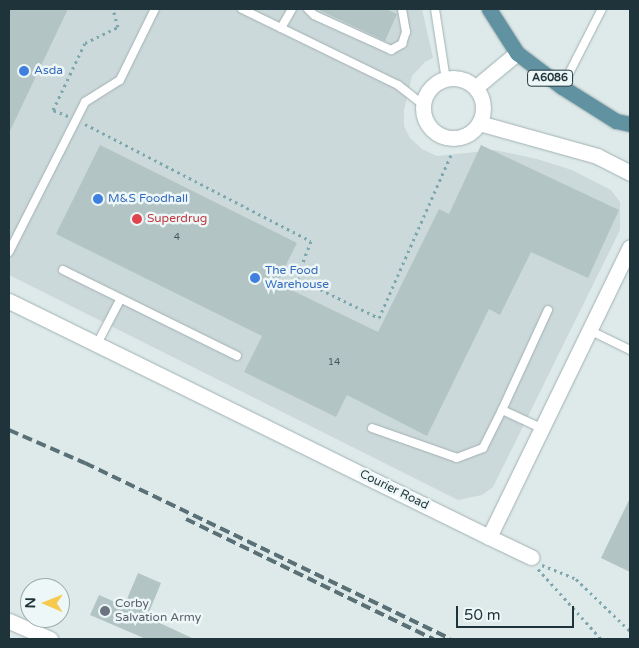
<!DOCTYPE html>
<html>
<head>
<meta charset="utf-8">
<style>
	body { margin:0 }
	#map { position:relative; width:639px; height:648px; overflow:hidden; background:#deeaea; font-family:"Varela Round",sans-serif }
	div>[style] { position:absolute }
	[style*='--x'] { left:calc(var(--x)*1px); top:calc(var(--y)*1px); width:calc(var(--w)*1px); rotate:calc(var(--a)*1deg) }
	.built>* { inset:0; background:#ccd9da }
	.building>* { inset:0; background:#b3c4c5 }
	.path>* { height:3px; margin-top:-1.5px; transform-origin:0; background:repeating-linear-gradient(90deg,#7da6af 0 2.5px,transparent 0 6.5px) }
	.roads { filter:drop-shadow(0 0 1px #a1b0b2) drop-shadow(0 0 1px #a1b0b2) }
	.lane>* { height:8px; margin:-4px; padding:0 4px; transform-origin:4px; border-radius:4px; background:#fff }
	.street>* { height:15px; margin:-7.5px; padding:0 7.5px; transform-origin:7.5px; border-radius:7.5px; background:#fff }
	.street>.ring { margin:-7.5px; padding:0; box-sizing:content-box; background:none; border:15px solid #fff; border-radius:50% }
	.primary>* { height:15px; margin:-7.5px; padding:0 7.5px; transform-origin:7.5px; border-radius:7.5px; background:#6092a1 }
	.rail>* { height:4px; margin-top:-2px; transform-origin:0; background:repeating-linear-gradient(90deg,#597076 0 10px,transparent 0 15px) }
	.dots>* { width:14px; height:14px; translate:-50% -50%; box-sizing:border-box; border:2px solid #eef7f7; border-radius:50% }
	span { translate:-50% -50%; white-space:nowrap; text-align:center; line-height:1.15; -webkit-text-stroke:5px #eef7f7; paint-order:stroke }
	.number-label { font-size:10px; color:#44585d }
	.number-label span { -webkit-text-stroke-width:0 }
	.shield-label span { padding:1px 4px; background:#eef7f7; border:1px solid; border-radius:4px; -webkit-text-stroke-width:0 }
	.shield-label { font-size:11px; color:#1f343a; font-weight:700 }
	.shop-label { font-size:12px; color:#366cbe }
	.left { translate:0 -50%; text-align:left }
	.health-label { font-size:12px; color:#be3a42 }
	.street-label { font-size:12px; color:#1f343a }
	.worship-label { font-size:12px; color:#5b616d }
	.frame { position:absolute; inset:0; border:10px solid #1f343a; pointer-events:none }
	.north { position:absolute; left:20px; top:578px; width:50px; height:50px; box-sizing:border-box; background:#eef7f7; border:1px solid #9ba9ab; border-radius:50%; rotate:271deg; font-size:14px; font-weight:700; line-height:20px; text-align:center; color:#1f343a }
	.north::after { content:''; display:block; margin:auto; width:18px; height:22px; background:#f7ca4f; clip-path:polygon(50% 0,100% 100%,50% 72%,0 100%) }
	.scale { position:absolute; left:456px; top:606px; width:118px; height:22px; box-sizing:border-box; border:2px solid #1f343a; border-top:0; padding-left:6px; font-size:15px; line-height:18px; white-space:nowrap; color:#1f343a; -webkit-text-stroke:4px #eef7f7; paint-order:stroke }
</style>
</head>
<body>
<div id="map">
	<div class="built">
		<i style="clip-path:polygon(9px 9px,422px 9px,433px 58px,425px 62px,412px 76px,404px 110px,404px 126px,410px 138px,422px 149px,437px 156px,495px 150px,537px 159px,572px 170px,611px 190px,620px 202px,620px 230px,493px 487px,482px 495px,458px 500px,9px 275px)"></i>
	</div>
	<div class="building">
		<i style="clip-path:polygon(9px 9px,68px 9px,9px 133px)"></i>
		<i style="clip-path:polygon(317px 9px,386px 9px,397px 14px,385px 41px)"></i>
		<i style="clip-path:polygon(100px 145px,297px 243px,277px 283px,378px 332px,439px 209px,449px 214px,481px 145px,619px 210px,588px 278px,531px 252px,500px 315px,489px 309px,427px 436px,347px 395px,336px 417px,244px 372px,262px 336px,56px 234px)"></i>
		<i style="clip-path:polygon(630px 498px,630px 572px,601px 558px)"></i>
		<i style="clip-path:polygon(138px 573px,161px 583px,147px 617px,194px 639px,146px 639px,90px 615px,99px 595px,124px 606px)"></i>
	</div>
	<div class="path">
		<i style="--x:68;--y:116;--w:16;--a:-158"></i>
		<i style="--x:53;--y:110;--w:74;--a:-64.5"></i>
		<i style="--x:85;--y:43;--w:37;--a:-26"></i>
		<i style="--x:118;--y:27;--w:19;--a:-106"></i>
		<i style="--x:85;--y:124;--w:254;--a:27.4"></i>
		<i style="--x:311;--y:241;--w:40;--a:111"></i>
		<i style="--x:297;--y:278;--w:91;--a:26"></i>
		<i style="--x:379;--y:318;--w:178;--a:-66.2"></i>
		<i style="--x:542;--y:565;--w:37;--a:22"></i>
		<i style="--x:576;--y:579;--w:75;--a:43.9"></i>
		<i style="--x:538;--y:569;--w:94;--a:48"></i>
	</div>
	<div class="roads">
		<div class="lane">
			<i style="--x:242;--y:9;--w:174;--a:26"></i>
			<i style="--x:398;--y:85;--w:33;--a:38"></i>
			<i style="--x:308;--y:9;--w:8;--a:45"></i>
			<i style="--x:314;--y:15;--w:85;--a:24.4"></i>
			<i style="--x:391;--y:50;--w:13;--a:-29"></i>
			<i style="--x:402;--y:44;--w:13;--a:-72"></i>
			<i style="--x:406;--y:32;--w:23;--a:-100"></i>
			<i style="--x:435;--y:9;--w:72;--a:81.2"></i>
			<i style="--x:281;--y:28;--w:22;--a:-60"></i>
			<i style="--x:562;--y:87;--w:88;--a:-62.9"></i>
			<i style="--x:9;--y:252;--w:168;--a:-63.1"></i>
			<i style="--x:85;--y:102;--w:41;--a:-32.2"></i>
			<i style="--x:120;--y:80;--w:79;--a:-63.8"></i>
			<i style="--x:63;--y:270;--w:194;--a:26.3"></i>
			<i style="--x:589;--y:330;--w:46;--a:26"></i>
			<i style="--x:97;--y:344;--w:50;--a:-62.4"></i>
			<i style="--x:372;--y:428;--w:90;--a:19.4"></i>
			<i style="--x:457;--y:458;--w:28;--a:-21"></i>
			<i style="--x:483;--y:448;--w:42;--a:-63.4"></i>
			<i style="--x:541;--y:428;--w:43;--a:-155.2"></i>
			<i style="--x:502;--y:410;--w:110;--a:-65.3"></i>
		</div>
		<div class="street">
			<i class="ring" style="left:423px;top:78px;width:45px;height:45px"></i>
			<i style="--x:476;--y:87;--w:53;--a:-39.7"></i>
			<i style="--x:479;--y:123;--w:123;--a:15.6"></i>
			<i style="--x:597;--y:156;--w:37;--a:27"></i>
			<i style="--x:9;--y:301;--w:535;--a:26.18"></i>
			<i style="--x:489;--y:537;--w:322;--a:-64.1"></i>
			<i style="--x:489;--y:537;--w:47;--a:25.5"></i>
			<i style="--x:9;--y:621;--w:45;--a:23.7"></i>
		</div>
		<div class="primary">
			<i style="--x:489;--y:9;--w:52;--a:57.5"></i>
			<i style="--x:517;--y:53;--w:56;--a:37.1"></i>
			<i style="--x:562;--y:87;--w:64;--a:32.2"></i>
			<i style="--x:616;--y:121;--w:14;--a:12"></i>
		</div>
	</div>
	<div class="rail">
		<i style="--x:9;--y:430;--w:83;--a:23.5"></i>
		<i style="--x:85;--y:463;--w:405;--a:25.7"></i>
		<i style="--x:186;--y:519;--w:275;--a:25.9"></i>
	</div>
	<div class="dots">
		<i style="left:24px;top:71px;background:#3f7fe0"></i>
		<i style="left:98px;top:199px;background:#3f7fe0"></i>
		<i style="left:137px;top:219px;background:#e0444e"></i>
		<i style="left:255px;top:278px;background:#3f7fe0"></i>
		<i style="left:105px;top:611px;background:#6b7280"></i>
	</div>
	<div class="number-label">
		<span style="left:177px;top:238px">4</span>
		<span style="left:334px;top:363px">14</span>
	</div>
	<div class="shield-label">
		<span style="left:550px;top:78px">A6086</span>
	</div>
	<div class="shop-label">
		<span class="left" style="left:34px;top:71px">Asda</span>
		<span class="left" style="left:108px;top:199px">M&amp;S Foodhall</span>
		<span class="left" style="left:265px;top:278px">The Food<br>Warehouse</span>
	</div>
	<div class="health-label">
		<span class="left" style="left:147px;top:219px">Superdrug</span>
	</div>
	<div class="street-label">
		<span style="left:394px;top:490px;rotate:26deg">Courier Road</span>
	</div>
	<div class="worship-label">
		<span class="left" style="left:115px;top:611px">Corby<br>Salvation Army</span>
	</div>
	<div class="frame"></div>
	<div class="north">N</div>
	<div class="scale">50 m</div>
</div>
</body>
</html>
